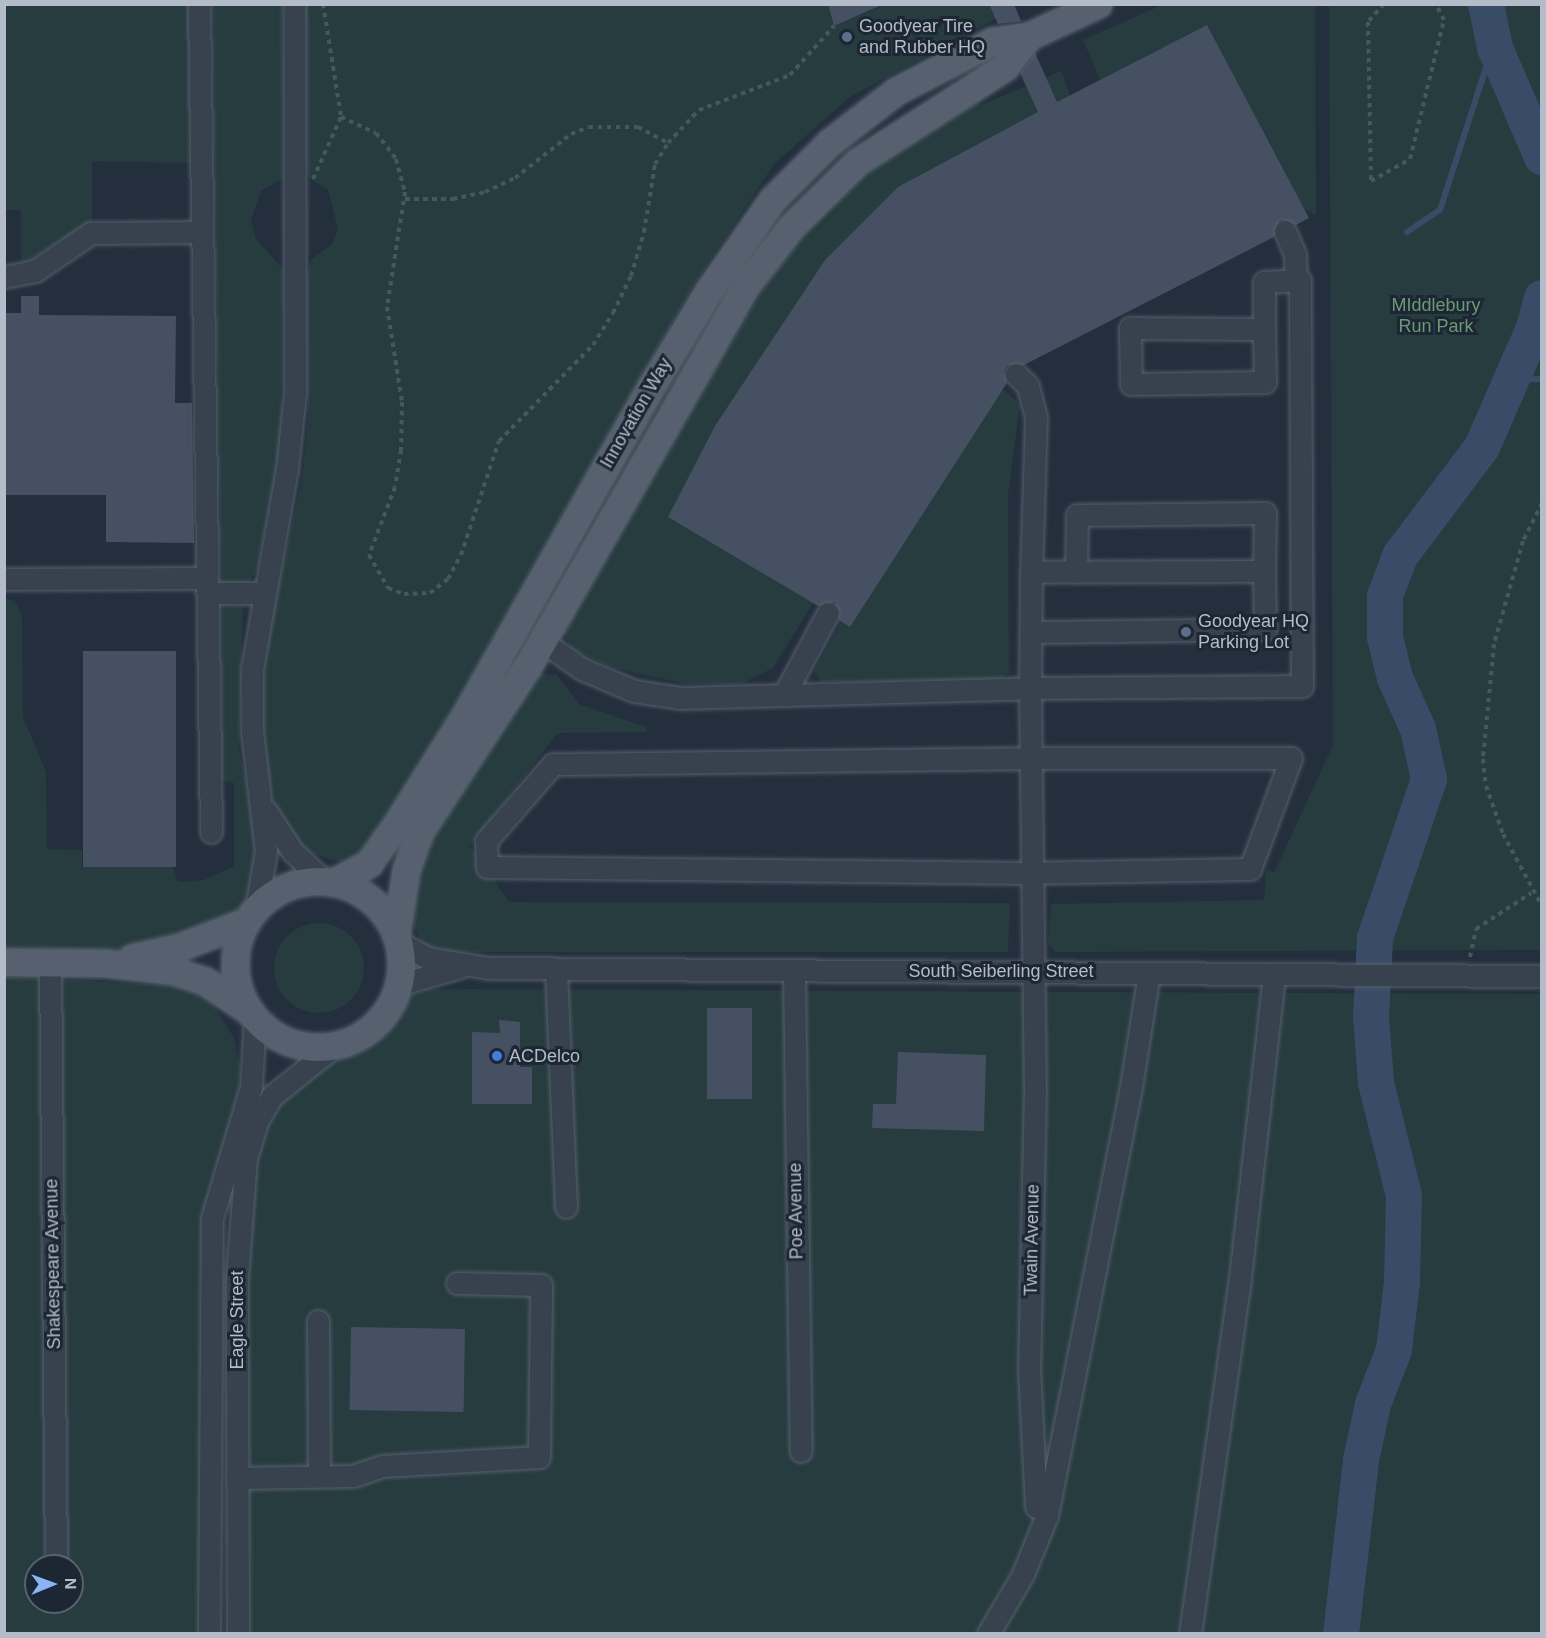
<!DOCTYPE html>
<html>
<head>
<meta charset="utf-8">
<style>
	body { margin:0 }
	#map { position:relative; width:1546px; height:1638px; overflow:hidden; background:#242f3e; font-family:Helvetica,sans-serif }
	div>[style] { position:absolute }
	[style*='--x'] { left:calc(var(--x)*1px); top:calc(var(--y)*1px); width:calc(var(--w)*1px); rotate:calc(var(--a)*1deg) }
	.green>* { inset:0; background:#263c3f }
	.round { border-radius:50% }
	.stream>* { height:6px; margin:-3px; padding:0 3px; transform-origin:3px; border-radius:3px; background:#394c67 }
	.river>* { height:36px; margin:-18px; padding:0 18px; transform-origin:18px; border-radius:18px; background:#394c67 }
	.building>* { inset:0; background:#455162; transform-origin:0 0 }
	.path>* { height:4px; margin-top:-2px; transform-origin:0; background:repeating-linear-gradient(90deg,#44595c 0 4.5px,transparent 0 9px) }
	.roads { filter:drop-shadow(0 0 2px #565f6c) drop-shadow(0 0 2px #565f6c) }
	.minor>* { height:21px; margin:-10.5px; padding:0 10.5px; transform-origin:10.5px; border-radius:10.5px; background:#38414e }
	.major>* { height:27px; margin:-13.5px; padding:0 13.5px; transform-origin:13.5px; border-radius:13.5px; background:#56606e }
	.major>.ring { margin:-13.5px; padding:0; box-sizing:content-box; background:none; border:27px solid #56606e; border-radius:50% }
	.dots>* { width:16px; height:16px; translate:-50% -50%; box-sizing:border-box; border:3px solid #1d2633; border-radius:50% }
	span { translate:-50% -50%; white-space:nowrap; text-align:center; line-height:1.15; -webkit-text-stroke:6px #1d2633; paint-order:stroke }
	.poi-label { font-size:18px; color:#b4bcc9 }
	.left { translate:0 -50%; text-align:left }
	.park-label { font-size:18px; color:#6b9a76 }
	.street-label { font-size:18px; color:#b4bcc9 }
	.frame { position:absolute; inset:0; border:6px solid #b4bcc9; pointer-events:none }
	.north { position:absolute; left:24px; top:1554px; width:60px; height:60px; box-sizing:border-box; background:#1d2633; border:2px solid #59626f; border-radius:50%; rotate:89deg; font-size:16px; font-weight:700; line-height:24px; text-align:center; color:#b4bcc9 }
	.north::after { content:''; display:block; margin:auto; width:21px; height:27px; background:#8ab4f8; clip-path:polygon(50% 0,100% 100%,50% 72%,0 100%) }
</style>
</head>
<body>
<div id="map">
	<div class="green">
		<i style="clip-path:polygon(828px 4px,834px 26px,884px 5px,992px 5px,999px 17px,850px 97px,775px 163px,693px 286px,408px 795px,357px 856px,343px 863px,308px 852px,297px 845px,275px 809px,265px 757px,262px 696px,268px 631px,302px 479px,308px 419px,306px 275px,312px 259px,332px 244px,338px 229px,328px 190px,308px 177px,305px 5px)"></i>
		<i style="clip-path:polygon(4px 5px,189px 5px,191px 163px,92px 161px,92px 222px,21px 265px,21px 210px,5px 210px)"></i>
		<i style="clip-path:polygon(212px 5px,282px 5px,282px 178px,261px 191px,251px 220px,256px 239px,283px 269px,281px 445px,257px 570px,247px 585px,221px 585px)"></i>
		<i style="clip-path:polygon(1162px 5px,1315px 5px,1316px 215px,1304px 209px,1207px 25px,1100px 80px,1083px 40px)"></i>
		<i style="clip-path:polygon(1329px 5px,1541px 5px,1541px 950px,1055px 952px,1048px 943px,1051px 904px,1264px 900px,1266px 868px,1274px 873px,1333px 745px)"></i>
		<i style="clip-path:polygon(1061px 71px,1070px 95px,669px 517px,813px 603px,773px 668px,741px 684px,686px 684px,609px 667px,572px 649px,563px 633px,672px 439px,770px 278px,822px 213px,883px 156px,977px 94px,981px 105px)"></i>
		<i style="clip-path:polygon(1004px 390px,1020px 404px,1008px 495px,1009px 673px,1000px 679px,821px 682px,814px 671px,842px 621px,996px 394px)"></i>
		<i style="clip-path:polygon(4px 598px,15px 601px,22px 615px,23px 717px,46px 772px,47px 849px,82px 850px,82px 867px,173px 867px,178px 882px,204px 880px,234px 866px,234px 783px,222px 780px,222px 605px,243px 606px,239px 751px,259px 839px,251px 895px,237px 914px,150px 951px,5px 954px)"></i>
		<i style="clip-path:polygon(537px 674px,557px 675px,579px 704px,646px 727px,647px 732px,558px 733px,470px 846px,509px 902px,1010px 903px,1008px 952px,435px 952px,421px 943px,408px 912px,421px 842px)"></i>
		<i class="round" style="left:274px;top:923px;width:90px;height:90px"></i>
		<i style="clip-path:polygon(evenodd,5px 977px,184px 986px,210px 999px,234px 1038px,240px 1067px,237px 1113px,203px 1223px,203px 1633px,5px 1634px,5px 977px,36px 1566px,72px 1566px,72px 1602px,36px 1602px,36px 1566px)"></i>
		<i style="clip-path:polygon(429px 989px,1541px 994px,1541px 1633px,246px 1634px,247px 1241px,259px 1135px,275px 1100px,297px 1079px,366px 1047px,413px 995px)"></i>
	</div>
	<div class="stream">
		<i style="--x:1407;--y:232;--w:40;--a:-34"></i>
		<i style="--x:1440;--y:210;--w:176;--a:-72.1"></i>
		<i style="--x:1511;--y:379;--w:31;--a:0"></i>
	</div>
	<div class="river">
		<i style="--x:1486;--y:4;--w:45;--a:78.4"></i>
		<i style="--x:1495;--y:48;--w:119;--a:66.7"></i>
		<i style="--x:1341;--y:1634;--w:175;--a:-83.4"></i>
		<i style="--x:1361;--y:1460;--w:57;--a:-77.9"></i>
		<i style="--x:1373;--y:1404;--w:58;--a:-68.7"></i>
		<i style="--x:1394;--y:1350;--w:68;--a:-83.3"></i>
		<i style="--x:1402;--y:1282;--w:86;--a:-88.7"></i>
		<i style="--x:1404;--y:1196;--w:116;--a:-103.9"></i>
		<i style="--x:1376;--y:1083;--w:66;--a:-94.3"></i>
		<i style="--x:1371;--y:1017;--w:79;--a:-87.1"></i>
		<i style="--x:1375;--y:938;--w:168;--a:-71.2"></i>
		<i style="--x:1429;--y:779;--w:51;--a:-102.4"></i>
		<i style="--x:1418;--y:729;--w:56;--a:-114.3"></i>
		<i style="--x:1395;--y:678;--w:42;--a:-103.7"></i>
		<i style="--x:1385;--y:637;--w:41;--a:-90"></i>
		<i style="--x:1385;--y:596;--w:43;--a:-69.4"></i>
		<i style="--x:1400;--y:556;--w:136;--a:-53"></i>
		<i style="--x:1482;--y:447;--w:130;--a:-66.4"></i>
		<i style="--x:1534;--y:328;--w:31;--a:-75"></i>
	</div>
	<div class="building">
		<i style="clip-path:polygon(828px 4px,884px 4px,834px 26px)"></i>
		<i style="clip-path:polygon(989px 4px,1014px 4px,1021px 21px,998px 24px)"></i>
		<i style="clip-path:polygon(1207px 25px,1309px 218px,1296px 225px,1280px 220px,1274px 237px,1024px 365px,1007px 365px,1004px 371px,1007px 383px,850px 627px,839px 620px,835px 602px,818px 606px,668px 517px,715px 426px,825px 260px,898px 187px,1038px 112px,1020px 73px,1035px 53px,1057px 102px)"></i>
		<i style="clip-path:polygon(21px 296px,39px 296px,39px 315px,176px 316px,175px 403px,192px 403px,194px 543px,106px 542px,106px 495px,4px 495px,4px 313px,21px 313px)"></i>
		<i style="left:83px;top:651px;width:93px;height:216px"></i>
		<i style="left:707px;top:1008px;width:45px;height:91px"></i>
		<i style="clip-path:polygon(499px 1020px,520px 1022px,520px 1067px,532px 1067px,532px 1104px,472px 1104px,472px 1032px,500px 1033px)"></i>
		<i style="clip-path:polygon(898px 1052px,986px 1055px,984px 1131px,872px 1128px,873px 1104px,896px 1104px)"></i>
		<i style="left:351px;top:1327px;width:114px;height:83px;rotate:1deg"></i>
	</div>
	<div class="path">
		<i style="--x:323;--y:4;--w:114;--a:80.9"></i>
		<i style="--x:341;--y:117;--w:38;--a:25"></i>
		<i style="--x:376;--y:133;--w:33;--a:52"></i>
		<i style="--x:396;--y:159;--w:34;--a:75"></i>
		<i style="--x:405;--y:192;--w:116;--a:98.9"></i>
		<i style="--x:387;--y:307;--w:96;--a:81"></i>
		<i style="--x:402;--y:402;--w:48;--a:91.2"></i>
		<i style="--x:401;--y:450;--w:37;--a:99"></i>
		<i style="--x:395;--y:487;--w:73;--a:110.9"></i>
		<i style="--x:369;--y:555;--w:38;--a:60"></i>
		<i style="--x:388;--y:588;--w:17;--a:21"></i>
		<i style="--x:404;--y:594;--w:26;--a:-2"></i>
		<i style="--x:430;--y:593;--w:23;--a:-38"></i>
		<i style="--x:448;--y:579;--w:27;--a:-62"></i>
		<i style="--x:461;--y:555;--w:120;--a:-71.6"></i>
		<i style="--x:499;--y:441;--w:134;--a:-45.6"></i>
		<i style="--x:593;--y:345;--w:38;--a:-58"></i>
		<i style="--x:613;--y:313;--w:41;--a:-64.1"></i>
		<i style="--x:631;--y:276;--w:46;--a:-73.5"></i>
		<i style="--x:644;--y:232;--w:69;--a:-80.8"></i>
		<i style="--x:655;--y:164;--w:25;--a:-58"></i>
		<i style="--x:668;--y:143;--w:45;--a:-46.8"></i>
		<i style="--x:699;--y:110;--w:97;--a:-21"></i>
		<i style="--x:790;--y:75;--w:66;--a:-48.1"></i>
		<i style="--x:1384;--y:4;--w:24;--a:132"></i>
		<i style="--x:1368;--y:22;--w:159;--a:88.9"></i>
		<i style="--x:1371;--y:181;--w:45;--a:-29.4"></i>
		<i style="--x:1410;--y:159;--w:143;--a:-76.3"></i>
		<i style="--x:1444;--y:20;--w:18;--a:-117"></i>
		<i style="--x:313;--y:179;--w:68;--a:-65.7"></i>
		<i style="--x:405;--y:199;--w:48;--a:0"></i>
		<i style="--x:453;--y:199;--w:33;--a:-12"></i>
		<i style="--x:485;--y:192;--w:33;--a:-25"></i>
		<i style="--x:515;--y:178;--w:71;--a:-38.2"></i>
		<i style="--x:571;--y:134;--w:19;--a:-21"></i>
		<i style="--x:589;--y:127;--w:49;--a:0"></i>
		<i style="--x:638;--y:127;--w:34;--a:28"></i>
		<i style="--x:1542;--y:503;--w:42;--a:116.6"></i>
		<i style="--x:1523;--y:541;--w:107;--a:105.7"></i>
		<i style="--x:1494;--y:644;--w:116;--a:95.5"></i>
		<i style="--x:1483;--y:759;--w:27;--a:84"></i>
		<i style="--x:1486;--y:786;--w:51;--a:70.5"></i>
		<i style="--x:1503;--y:834;--w:82;--a:61.6"></i>
		<i style="--x:1470;--y:957;--w:29;--a:-78"></i>
		<i style="--x:1476;--y:929;--w:66;--a:-33.2"></i>
	</div>
	<div class="roads">
		<div class="minor">
			<i style="--x:199;--y:4;--w:828;--a:89.17"></i>
			<i style="--x:1285;--y:231;--w:26;--a:67"></i>
			<i style="--x:1295;--y:255;--w:25;--a:88"></i>
			<i style="--x:4;--y:277;--w:32;--a:-11"></i>
			<i style="--x:35;--y:271;--w:68;--a:-34.2"></i>
			<i style="--x:91;--y:233;--w:111;--a:-0.5"></i>
			<i style="--x:1016;--y:374;--w:17;--a:45"></i>
			<i style="--x:1028;--y:386;--w:32;--a:76"></i>
			<i style="--x:1036;--y:417;--w:155;--a:91.8"></i>
			<i style="--x:1076;--y:572;--w:57;--a:-89"></i>
			<i style="--x:1077;--y:515;--w:188;--a:-0.6"></i>
			<i style="--x:1265;--y:513;--w:58;--a:91"></i>
			<i style="--x:4;--y:579;--w:203;--a:-0.3"></i>
			<i style="--x:207;--y:593;--w:56;--a:0"></i>
			<i style="--x:1031;--y:632;--w:234;--a:-0.7"></i>
			<i style="--x:1265;--y:629;--w:58;--a:-91"></i>
			<i style="--x:1264;--y:571;--w:233;--a:179.8"></i>
			<i style="--x:1031;--y:572;--w:116;--a:90.5"></i>
			<i style="--x:1030;--y:688;--w:272;--a:-0.4"></i>
			<i style="--x:1302;--y:686;--w:406;--a:-90.3"></i>
			<i style="--x:1300;--y:280;--w:36;--a:177"></i>
			<i style="--x:1264;--y:282;--w:47;--a:90"></i>
			<i style="--x:1264;--y:329;--w:134;--a:-179.6"></i>
			<i style="--x:1130;--y:328;--w:56;--a:89"></i>
			<i style="--x:1131;--y:384;--w:134;--a:-0.9"></i>
			<i style="--x:1265;--y:382;--w:53;--a:-91.1"></i>
			<i style="--x:542;--y:641;--w:49;--a:35"></i>
			<i style="--x:582;--y:669;--w:56;--a:22.9"></i>
			<i style="--x:634;--y:691;--w:48;--a:8.5"></i>
			<i style="--x:681;--y:698;--w:349;--a:-1.6"></i>
			<i style="--x:1030;--y:688;--w:400;--a:89.3"></i>
			<i style="--x:1035;--y:1088;--w:280;--a:91.2"></i>
			<i style="--x:1029;--y:1368;--w:139;--a:87.1"></i>
			<i style="--x:784;--y:695;--w:93;--a:-61.8"></i>
			<i style="--x:1030;--y:758;--w:261;--a:0"></i>
			<i style="--x:1291;--y:758;--w:118;--a:110.3"></i>
			<i style="--x:1250;--y:869;--w:219;--a:179"></i>
			<i style="--x:1031;--y:873;--w:544;--a:-179.37"></i>
			<i style="--x:487;--y:867;--w:26;--a:-92"></i>
			<i style="--x:486;--y:841;--w:102;--a:-49"></i>
			<i style="--x:553;--y:764;--w:477;--a:-0.7"></i>
			<i style="--x:266;--y:811;--w:49;--a:56.6"></i>
			<i style="--x:293;--y:852;--w:42;--a:43.1"></i>
			<i style="--x:256;--y:909;--w:59;--a:-80.2"></i>
			<i style="--x:266;--y:851;--w:121;--a:-96.7"></i>
			<i style="--x:252;--y:731;--w:62;--a:-90"></i>
			<i style="--x:252;--y:669;--w:203;--a:-80.1"></i>
			<i style="--x:287;--y:469;--w:76;--a:-84"></i>
			<i style="--x:295;--y:393;--w:389;--a:-90.1"></i>
			<i style="--x:398;--y:942;--w:34;--a:28"></i>
			<i style="--x:428;--y:958;--w:62;--a:9.3"></i>
			<i style="--x:489;--y:968;--w:1053;--a:0.44"></i>
			<i style="--x:50;--y:962;--w:604;--a:89.43"></i>
			<i style="--x:556;--y:969;--w:238;--a:87.6"></i>
			<i style="--x:794;--y:972;--w:479;--a:89.2"></i>
			<i style="--x:398;--y:985;--w:65;--a:-16.2"></i>
			<i style="--x:318;--y:1321;--w:155;--a:89.6"></i>
			<i style="--x:237;--y:1478;--w:116;--a:-1"></i>
			<i style="--x:353;--y:1476;--w:31;--a:-19"></i>
			<i style="--x:382;--y:1466;--w:157;--a:-3.3"></i>
			<i style="--x:539;--y:1457;--w:172;--a:-89.3"></i>
			<i style="--x:541;--y:1285;--w:84;--a:-178.6"></i>
			<i style="--x:209;--y:1634;--w:416;--a:-89.6"></i>
			<i style="--x:212;--y:1218;--w:137;--a:-73.4"></i>
			<i style="--x:251;--y:1087;--w:69;--a:-86.7"></i>
			<i style="--x:238;--y:1634;--w:357;--a:-90.2"></i>
			<i style="--x:237;--y:1277;--w:119;--a:-85.7"></i>
			<i style="--x:246;--y:1158;--w:39;--a:-73"></i>
			<i style="--x:257;--y:1121;--w:29;--a:-59"></i>
			<i style="--x:272;--y:1096;--w:83;--a:-38.7"></i>
			<i style="--x:988;--y:1634;--w:69;--a:-59.7"></i>
			<i style="--x:1023;--y:1574;--w:64;--a:-67.9"></i>
			<i style="--x:1047;--y:1515;--w:430;--a:-78.9"></i>
			<i style="--x:1130;--y:1093;--w:121;--a:-81"></i>
			<i style="--x:1190;--y:1634;--w:350;--a:-82"></i>
			<i style="--x:1239;--y:1287;--w:315;--a:-83.6"></i>
		</div>
		<div class="major">
			<i class="ring" style="left:235px;top:881px;width:139px;height:139px"></i>
			<i style="--x:334;--y:882;--w:40;--a:-28"></i>
			<i style="--x:369;--y:863;--w:50;--a:-54.7"></i>
			<i style="--x:398;--y:822;--w:130;--a:-57.9"></i>
			<i style="--x:467;--y:712;--w:373;--a:-60.5"></i>
			<i style="--x:651;--y:387;--w:113;--a:-59.1"></i>
			<i style="--x:709;--y:290;--w:110;--a:-55"></i>
			<i style="--x:772;--y:200;--w:81;--a:-45"></i>
			<i style="--x:829;--y:143;--w:85;--a:-37.8"></i>
			<i style="--x:896;--y:91;--w:109;--a:-27.3"></i>
			<i style="--x:993;--y:41;--w:36;--a:-8"></i>
			<i style="--x:1029;--y:36;--w:76;--a:-24.9"></i>
			<i style="--x:396;--y:935;--w:66;--a:-81.3"></i>
			<i style="--x:406;--y:870;--w:41;--a:-70.3"></i>
			<i style="--x:420;--y:831;--w:197;--a:-56.8"></i>
			<i style="--x:528;--y:666;--w:440;--a:-60.2"></i>
			<i style="--x:747;--y:284;--w:73;--a:-52.2"></i>
			<i style="--x:792;--y:226;--w:91;--a:-44.6"></i>
			<i style="--x:857;--y:162;--w:176;--a:-32.7"></i>
			<i style="--x:1005;--y:67;--w:39;--a:-52"></i>
			<i style="--x:132;--y:958;--w:49;--a:-12.9"></i>
			<i style="--x:180;--y:947;--w:72;--a:-21.2"></i>
			<i style="--x:4;--y:962;--w:100;--a:0.6"></i>
			<i style="--x:104;--y:963;--w:70;--a:6.5"></i>
			<i style="--x:174;--y:971;--w:33;--a:18"></i>
			<i style="--x:205;--y:981;--w:53;--a:34.3"></i>
		</div>
	</div>
	<div class="dots">
		<i style="left:847px;top:37px;background:#5c6f8a"></i>
		<i style="left:1186px;top:632px;background:#5c6f8a"></i>
		<i style="left:497px;top:1056px;background:#3f7fe0"></i>
	</div>
	<div class="poi-label">
		<span class="left" style="left:859px;top:37px">Goodyear Tire<br>and Rubber HQ</span>
		<span class="left" style="left:1198px;top:632px">Goodyear HQ<br>Parking Lot</span>
		<span class="left" style="left:509px;top:1056px">ACDelco</span>
	</div>
	<div class="park-label">
		<span style="left:1436px;top:316px">MIddlebury<br>Run Park</span>
	</div>
	<div class="street-label">
		<span style="left:636px;top:413px;rotate:-60deg">Innovation Way</span>
		<span style="left:1001px;top:971px">South Seiberling Street</span>
		<span style="left:796px;top:1211px;rotate:-91deg">Poe Avenue</span>
		<span style="left:1032px;top:1240px;rotate:-89deg">Twain Avenue</span>
		<span style="left:53px;top:1264px;rotate:-91deg">Shakespeare Avenue</span>
		<span style="left:237px;top:1320px;rotate:-90deg">Eagle Street</span>
	</div>
	<div class="frame"></div>
	<div class="north">N</div>
</div>
</body>
</html>
